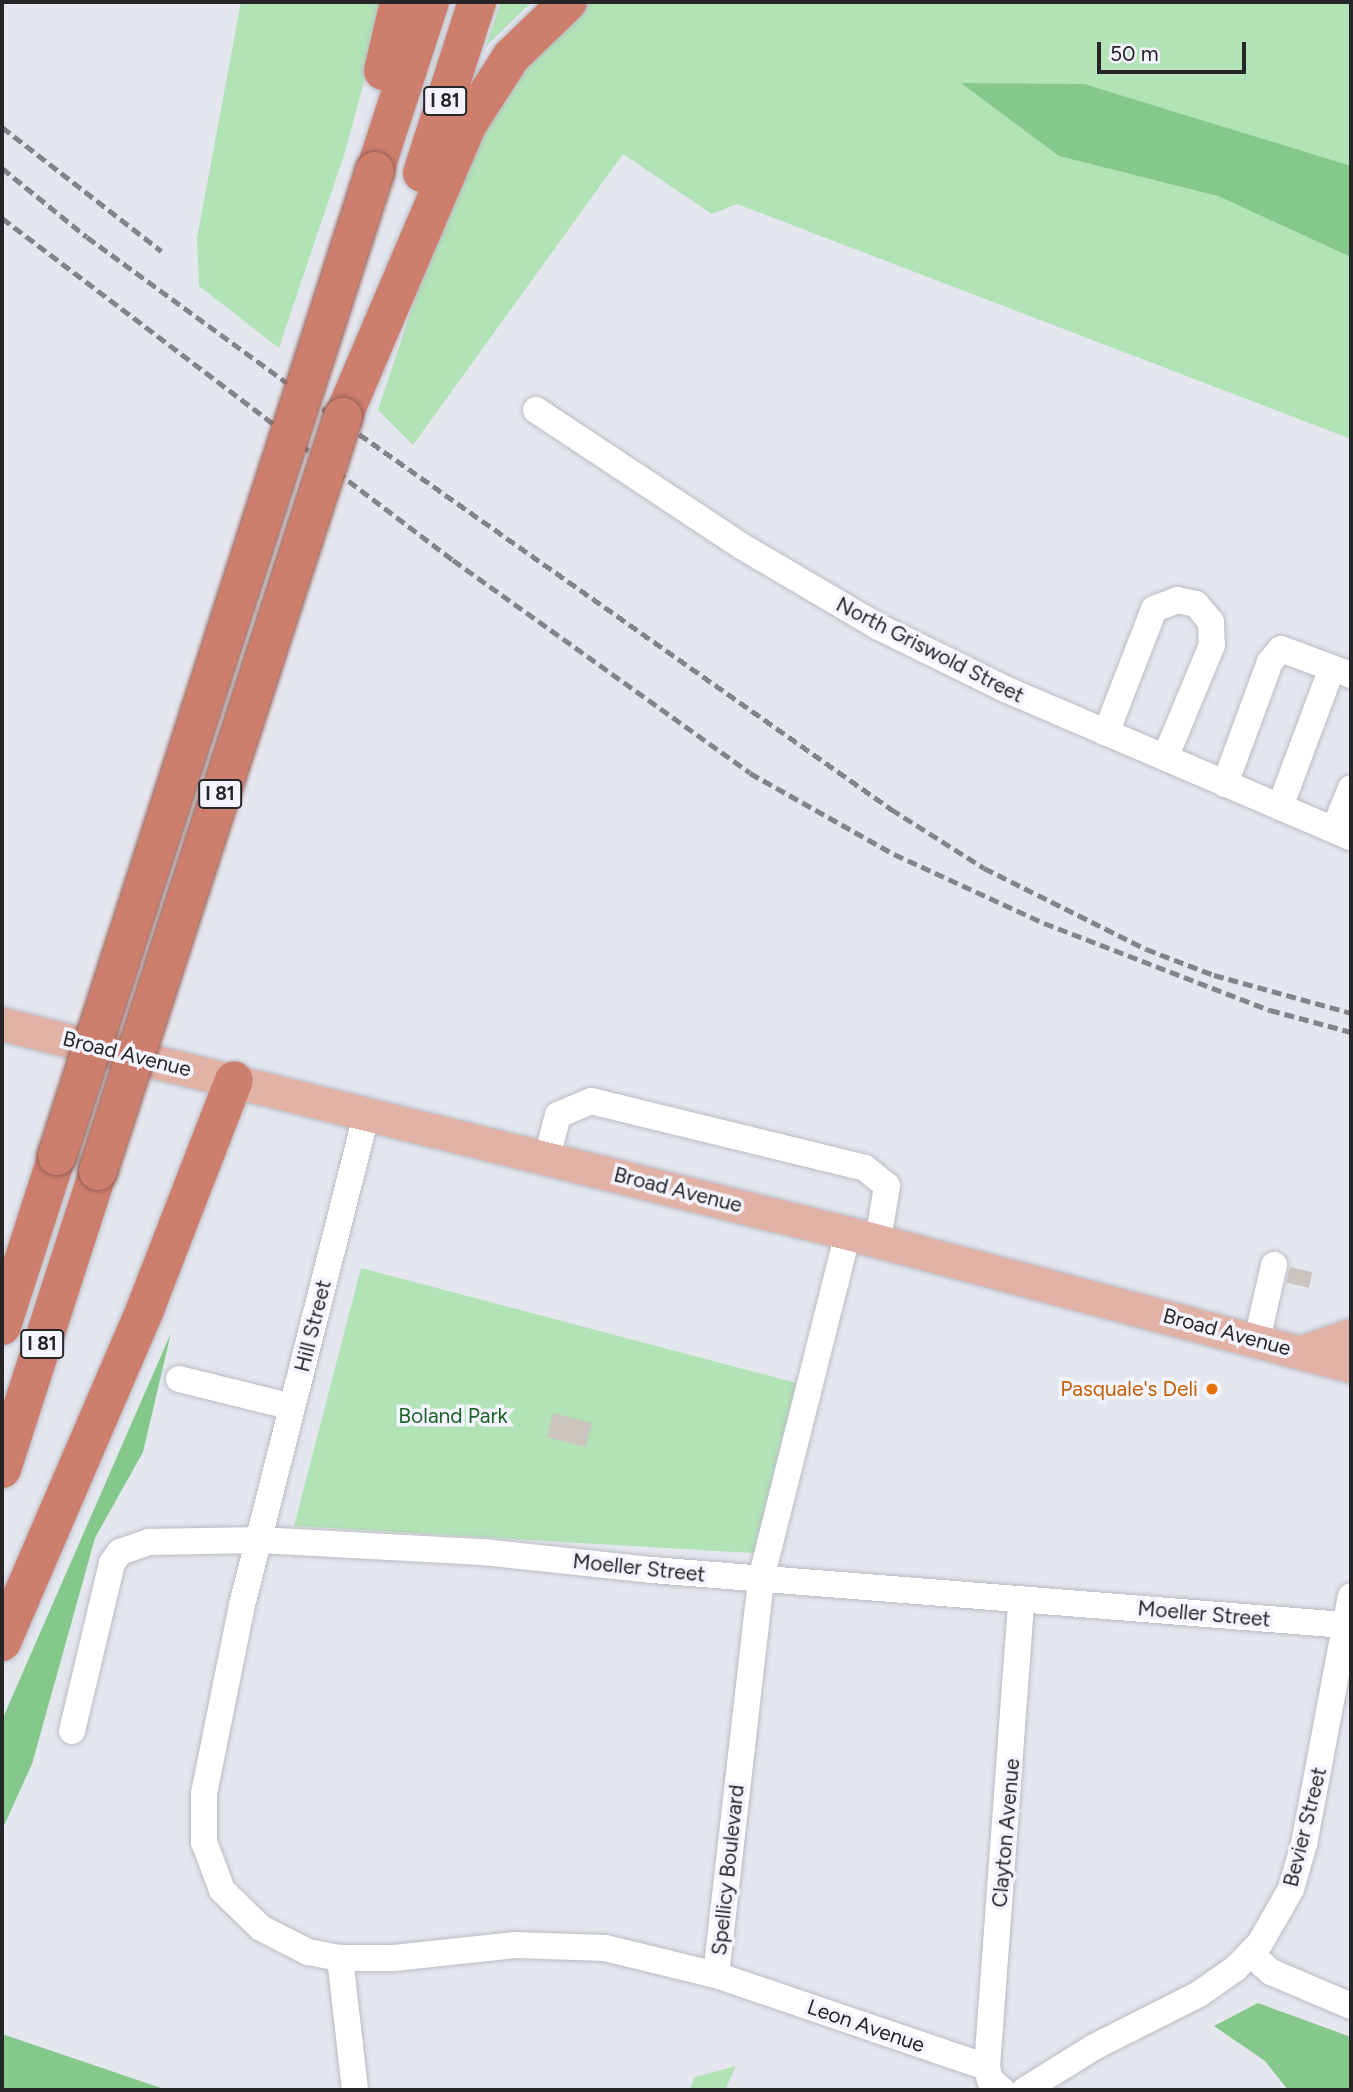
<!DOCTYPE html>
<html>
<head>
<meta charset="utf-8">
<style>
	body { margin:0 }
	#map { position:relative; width:1353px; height:2092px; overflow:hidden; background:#e5e7ef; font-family:Figtree,sans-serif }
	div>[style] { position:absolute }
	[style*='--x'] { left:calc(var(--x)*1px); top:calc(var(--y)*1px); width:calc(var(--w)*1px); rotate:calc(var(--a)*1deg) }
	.green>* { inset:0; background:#b2e3b6 }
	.forest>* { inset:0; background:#85c88c }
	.building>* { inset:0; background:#ccc4be; transform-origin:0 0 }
	.roads { filter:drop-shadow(0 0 2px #babbc3) drop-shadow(0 0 2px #babbc3) }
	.minor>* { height:26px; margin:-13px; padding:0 13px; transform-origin:13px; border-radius:13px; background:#fff }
	.major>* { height:33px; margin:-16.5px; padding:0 16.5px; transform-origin:16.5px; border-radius:16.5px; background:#e2b2a7 }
	.highway>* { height:38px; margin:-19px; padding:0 19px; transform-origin:19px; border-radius:19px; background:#ce7e6d }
	.rail>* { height:5px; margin-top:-2.5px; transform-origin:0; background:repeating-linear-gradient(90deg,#838489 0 10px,transparent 0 15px) }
	.bridges { filter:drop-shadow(0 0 2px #935f55) drop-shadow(0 0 2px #935f55) }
	.highway-bridge>* { height:38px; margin:-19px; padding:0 19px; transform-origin:19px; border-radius:19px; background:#ce7e6d }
	.dots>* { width:19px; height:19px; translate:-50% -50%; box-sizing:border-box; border:4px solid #f3f4fd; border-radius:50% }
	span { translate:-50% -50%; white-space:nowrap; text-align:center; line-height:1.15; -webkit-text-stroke:7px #f3f4fd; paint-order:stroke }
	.shield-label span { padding:2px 5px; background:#f3f4fd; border:2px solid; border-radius:5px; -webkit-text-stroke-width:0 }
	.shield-label { font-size:19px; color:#262629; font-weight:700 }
	.street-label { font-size:21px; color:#262629 }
	.food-label { font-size:21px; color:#c56008 }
	.right { translate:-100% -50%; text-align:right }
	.park-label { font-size:21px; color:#1d622b }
	.frame { position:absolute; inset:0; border:4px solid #262629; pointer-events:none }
	.scale { position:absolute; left:1097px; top:42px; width:149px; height:32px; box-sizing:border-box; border:4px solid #262629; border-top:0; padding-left:9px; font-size:21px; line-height:24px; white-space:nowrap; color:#262629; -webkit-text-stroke:5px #f3f4fd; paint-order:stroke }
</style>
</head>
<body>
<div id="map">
	<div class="green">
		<i style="clip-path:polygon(241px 2px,379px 2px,371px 55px,346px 149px,279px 348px,199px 286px,197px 238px)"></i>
		<i style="clip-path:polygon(501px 2px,532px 2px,486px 46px)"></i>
		<i style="clip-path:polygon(593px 2px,1351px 2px,1351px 439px,737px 204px,712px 214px,623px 154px,413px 445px,378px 410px,460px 164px,561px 20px)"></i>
		<i style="clip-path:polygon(361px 1268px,808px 1386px,767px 1554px,294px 1526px)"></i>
		<i style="clip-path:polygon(736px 2066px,725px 2090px,689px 2090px,695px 2077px)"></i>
	</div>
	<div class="forest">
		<i style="clip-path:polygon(961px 83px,1084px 84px,1351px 166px,1351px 257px,1218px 196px,1059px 156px)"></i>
		<i style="clip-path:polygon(171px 1333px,143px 1452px,95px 1538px,32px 1764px,2px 1830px,2px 1720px)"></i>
		<i style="clip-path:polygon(1258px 2003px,1351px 2037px,1351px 2090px,1288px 2090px,1265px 2061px,1214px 2026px)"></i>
		<i style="clip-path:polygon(2px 2034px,167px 2090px,2px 2090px)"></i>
	</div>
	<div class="building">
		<i style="left:1290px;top:1267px;width:23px;height:16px;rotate:13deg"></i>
		<i style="left:553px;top:1413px;width:40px;height:25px;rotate:14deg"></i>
	</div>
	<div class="roads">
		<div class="minor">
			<i style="--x:536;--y:410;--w:248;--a:33.5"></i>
			<i style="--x:743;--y:547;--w:156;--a:30.5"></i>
			<i style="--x:877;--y:626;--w:143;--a:26.2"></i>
			<i style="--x:1005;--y:689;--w:376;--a:23.2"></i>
			<i style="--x:1106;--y:733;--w:133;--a:-68.8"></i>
			<i style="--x:1154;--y:609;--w:25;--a:-21"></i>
			<i style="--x:1177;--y:600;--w:19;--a:12"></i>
			<i style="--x:1196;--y:604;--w:23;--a:50"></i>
			<i style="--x:1211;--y:622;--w:23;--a:88"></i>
			<i style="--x:1212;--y:645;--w:122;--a:112.6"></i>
			<i style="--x:1225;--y:784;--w:130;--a:-69.8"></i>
			<i style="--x:1270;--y:662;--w:17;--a:-50"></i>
			<i style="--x:1281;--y:649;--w:75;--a:20.4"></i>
			<i style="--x:1280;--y:807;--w:148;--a:-69.5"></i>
			<i style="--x:1334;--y:830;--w:45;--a:-68"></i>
			<i style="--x:367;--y:1112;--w:509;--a:104.23"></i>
			<i style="--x:242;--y:1605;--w:193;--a:101.4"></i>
			<i style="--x:204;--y:1794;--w:48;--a:90"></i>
			<i style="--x:204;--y:1842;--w:51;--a:69.4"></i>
			<i style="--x:222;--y:1890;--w:54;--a:44.3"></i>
			<i style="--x:261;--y:1928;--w:53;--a:27.1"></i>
			<i style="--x:308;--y:1952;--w:33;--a:11"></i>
			<i style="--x:340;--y:1958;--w:54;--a:0"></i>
			<i style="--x:394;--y:1958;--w:122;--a:-6.1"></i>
			<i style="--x:515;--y:1945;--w:90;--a:1.9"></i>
			<i style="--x:605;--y:1948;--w:114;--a:13.7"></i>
			<i style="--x:716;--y:1975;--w:286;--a:18.8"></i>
			<i style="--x:547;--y:1157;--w:43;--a:-75.3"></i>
			<i style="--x:558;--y:1115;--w:36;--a:-23"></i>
			<i style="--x:591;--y:1101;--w:282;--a:13.7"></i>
			<i style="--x:865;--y:1168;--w:28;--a:39"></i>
			<i style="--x:887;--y:1186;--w:55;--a:99.5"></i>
			<i style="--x:1257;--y:1340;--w:77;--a:-77.2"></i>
			<i style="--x:179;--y:1379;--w:116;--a:13.9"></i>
			<i style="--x:72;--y:1731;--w:173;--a:-76.6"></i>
			<i style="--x:112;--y:1563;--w:14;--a:-54"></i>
			<i style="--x:120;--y:1552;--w:31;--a:-19"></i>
			<i style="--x:149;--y:1542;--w:110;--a:-1"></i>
			<i style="--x:259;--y:1540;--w:224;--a:3.1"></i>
			<i style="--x:483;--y:1552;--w:170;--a:6.1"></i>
			<i style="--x:652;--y:1570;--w:694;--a:4.54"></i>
			<i style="--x:1251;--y:1954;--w:27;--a:42"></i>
			<i style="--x:1271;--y:1972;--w:87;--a:23"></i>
			<i style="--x:340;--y:1958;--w:133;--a:83.5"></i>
			<i style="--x:716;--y:1975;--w:399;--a:-83.5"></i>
			<i style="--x:761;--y:1579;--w:357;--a:-75.9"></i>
			<i style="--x:1002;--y:2090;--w:16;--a:-140"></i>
			<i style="--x:990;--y:2080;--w:13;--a:-103"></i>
			<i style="--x:987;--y:2067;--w:469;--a:-85.8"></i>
			<i style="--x:1025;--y:2090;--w:81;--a:-31.9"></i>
			<i style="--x:1094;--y:2047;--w:118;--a:-26.8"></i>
			<i style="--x:1199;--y:1994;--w:45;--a:-35.1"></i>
			<i style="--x:1236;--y:1968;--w:35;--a:-46"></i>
			<i style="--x:1260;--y:1943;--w:62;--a:-60.1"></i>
			<i style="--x:1291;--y:1889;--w:47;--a:-73.9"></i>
			<i style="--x:1304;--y:1844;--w:252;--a:-79.3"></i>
		</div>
		<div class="major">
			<i style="--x:2;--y:1024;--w:871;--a:13.88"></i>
			<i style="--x:848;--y:1233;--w:520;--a:14.81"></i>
			<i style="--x:1301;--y:1352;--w:53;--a:-18.8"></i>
		</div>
		<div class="highway">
			<i style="--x:383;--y:71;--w:71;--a:-76.9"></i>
			<i style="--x:375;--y:171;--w:178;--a:-72"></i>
			<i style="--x:422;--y:173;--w:180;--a:-72.2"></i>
			<i style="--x:343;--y:417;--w:319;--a:-66.9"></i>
			<i style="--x:468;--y:124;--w:80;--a:-57.3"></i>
			<i style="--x:511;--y:57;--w:79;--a:-44"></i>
			<i style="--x:2;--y:1326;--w:179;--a:-72.1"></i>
			<i style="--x:2;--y:1469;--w:313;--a:-72.1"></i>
			<i style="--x:2;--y:1642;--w:365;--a:-66.7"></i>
			<i style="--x:146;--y:1307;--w:243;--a:-68.8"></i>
		</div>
	</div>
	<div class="rail">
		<i style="--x:2;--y:127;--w:202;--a:37.9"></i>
		<i style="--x:2;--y:168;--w:109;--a:39.1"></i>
		<i style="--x:87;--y:237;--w:261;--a:36.1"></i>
		<i style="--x:298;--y:391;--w:726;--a:35.18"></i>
		<i style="--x:891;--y:809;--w:110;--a:32.4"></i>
		<i style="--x:984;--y:868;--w:181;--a:26.6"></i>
		<i style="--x:1146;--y:949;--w:73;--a:20.9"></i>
		<i style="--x:1214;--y:975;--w:142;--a:15.5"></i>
		<i style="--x:2;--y:218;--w:566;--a:37.17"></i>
		<i style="--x:453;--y:560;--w:365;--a:35.6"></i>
		<i style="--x:750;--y:773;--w:165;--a:29.4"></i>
		<i style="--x:894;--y:854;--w:165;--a:24.7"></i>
		<i style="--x:1044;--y:923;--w:242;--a:21.1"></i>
		<i style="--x:1270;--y:1010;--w:84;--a:15.2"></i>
	</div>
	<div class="bridges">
		<div class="highway-bridge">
			<i style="--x:57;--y:1156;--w:1035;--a:-72.11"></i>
			<i style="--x:98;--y:1171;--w:793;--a:-72"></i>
		</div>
	</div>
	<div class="dots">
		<i style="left:1212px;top:1389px;background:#e8710a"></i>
	</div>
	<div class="shield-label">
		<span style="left:445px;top:101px">I 81</span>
		<span style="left:220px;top:794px">I 81</span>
		<span style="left:42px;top:1344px">I 81</span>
	</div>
	<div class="street-label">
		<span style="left:930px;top:650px;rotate:27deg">North Griswold Street</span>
		<span style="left:127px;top:1054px;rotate:14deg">Broad Avenue</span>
		<span style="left:678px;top:1190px;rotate:14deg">Broad Avenue</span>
		<span style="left:313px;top:1326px;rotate:-76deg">Hill Street</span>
		<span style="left:1227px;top:1332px;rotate:15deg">Broad Avenue</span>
		<span style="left:639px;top:1568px;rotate:6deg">Moeller Street</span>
		<span style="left:1204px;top:1614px;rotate:5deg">Moeller Street</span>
		<span style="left:1305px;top:1827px;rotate:-76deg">Bevier Street</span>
		<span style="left:1006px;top:1833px;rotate:-85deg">Clayton Avenue</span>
		<span style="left:728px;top:1870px;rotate:-84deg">Spellicy Boulevard</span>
		<span style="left:866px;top:2026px;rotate:19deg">Leon Avenue</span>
	</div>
	<div class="food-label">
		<span class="right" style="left:1198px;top:1389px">Pasquale's Deli</span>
	</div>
	<div class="park-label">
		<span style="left:453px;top:1416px">Boland Park</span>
	</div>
	<div class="frame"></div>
	<div class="scale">50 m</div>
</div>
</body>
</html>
